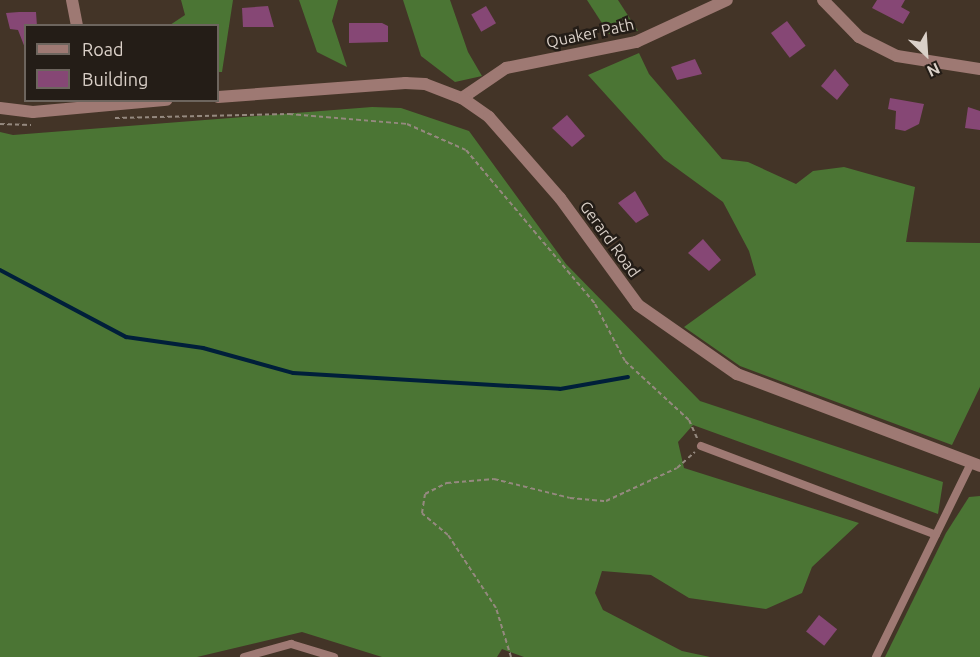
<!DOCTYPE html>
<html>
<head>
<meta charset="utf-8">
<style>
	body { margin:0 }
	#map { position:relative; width:980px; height:657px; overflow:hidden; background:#433427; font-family:Ubuntu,sans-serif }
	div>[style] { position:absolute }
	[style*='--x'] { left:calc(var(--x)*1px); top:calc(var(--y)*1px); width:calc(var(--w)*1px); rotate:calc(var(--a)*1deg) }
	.forest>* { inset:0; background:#4b7534 }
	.stream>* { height:4px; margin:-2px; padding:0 2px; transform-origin:2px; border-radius:2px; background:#001f3a }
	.building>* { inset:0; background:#864775; transform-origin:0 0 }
	.path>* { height:2px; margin-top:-1px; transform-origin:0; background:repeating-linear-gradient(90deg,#95897f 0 4.5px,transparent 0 7.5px) }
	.service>* { height:8px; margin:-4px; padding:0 4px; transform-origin:4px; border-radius:4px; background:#9e7973 }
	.minor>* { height:12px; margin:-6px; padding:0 6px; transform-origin:6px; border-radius:6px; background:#9e7973 }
	.tertiary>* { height:12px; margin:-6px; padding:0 6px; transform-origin:6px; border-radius:6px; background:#9e7973 }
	span { translate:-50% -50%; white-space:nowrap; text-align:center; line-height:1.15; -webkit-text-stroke:5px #241d17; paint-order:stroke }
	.street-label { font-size:16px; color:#dad0c8 }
	.legend { position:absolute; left:24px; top:24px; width:195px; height:78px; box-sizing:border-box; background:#241d17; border:2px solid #6d655e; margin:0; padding:8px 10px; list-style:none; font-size:18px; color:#dad0c8 }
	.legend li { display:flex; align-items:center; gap:12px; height:30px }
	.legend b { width:30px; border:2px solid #6d655e }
	.north { position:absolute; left:896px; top:24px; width:60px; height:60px; -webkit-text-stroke:4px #241d17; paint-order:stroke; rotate:155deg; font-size:16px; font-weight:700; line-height:24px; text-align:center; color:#dad0c8 }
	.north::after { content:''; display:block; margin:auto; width:21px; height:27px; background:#dad0c8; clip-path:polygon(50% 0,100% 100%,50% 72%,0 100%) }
</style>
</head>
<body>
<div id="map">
	<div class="forest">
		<i style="clip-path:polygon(181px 0,233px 0,222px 72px,218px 72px,218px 26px,170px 25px,185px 15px)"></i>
		<i style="clip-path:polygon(299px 0,338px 0,332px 21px,347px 67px,317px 52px)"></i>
		<i style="clip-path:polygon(403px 0,450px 0,468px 52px,482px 76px,455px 82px,421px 56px)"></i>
		<i style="clip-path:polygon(587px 0,618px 0,638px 31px,609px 34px)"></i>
		<i style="clip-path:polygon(639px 53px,649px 74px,722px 159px,748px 162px,796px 184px,813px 171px,844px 167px,915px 187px,906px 242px,980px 243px,980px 387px,952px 445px,740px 366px,684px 327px,756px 275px,749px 251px,723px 202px,664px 159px,588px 75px)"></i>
		<i style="clip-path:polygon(372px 107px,401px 108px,469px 131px,566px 264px,700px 401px,943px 482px,938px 514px,693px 425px,678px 442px,684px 468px,859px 523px,812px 567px,802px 593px,766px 609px,689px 598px,651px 575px,602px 571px,595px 593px,603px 610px,682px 651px,710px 657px,524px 657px,502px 649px,497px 657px,382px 657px,302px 632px,197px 657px,0 657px,0 132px,13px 135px)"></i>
		<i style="clip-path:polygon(980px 496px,980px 657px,885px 657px,946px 533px,969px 497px)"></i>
	</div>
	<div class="stream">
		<i style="--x:0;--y:270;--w:143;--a:28"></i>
		<i style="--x:126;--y:337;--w:78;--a:8.1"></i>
		<i style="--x:203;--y:348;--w:93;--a:15.5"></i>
		<i style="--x:293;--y:373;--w:267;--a:3.4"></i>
		<i style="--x:560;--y:389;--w:69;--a:-10"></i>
	</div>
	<div class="building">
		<i style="clip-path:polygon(877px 0,905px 0,901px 7px,910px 12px,903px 24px,872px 8px)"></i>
		<i style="clip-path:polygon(268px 6px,274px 27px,243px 27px,242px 8px)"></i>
		<i style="left:486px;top:6px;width:20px;height:17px;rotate:60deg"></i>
		<i style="clip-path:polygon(19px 12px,36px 12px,37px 26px,26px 26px,25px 48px,18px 30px,10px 29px,6px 13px)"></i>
		<i style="left:787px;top:21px;width:31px;height:20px;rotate:53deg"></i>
		<i style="clip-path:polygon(349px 23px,382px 23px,388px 26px,388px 42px,349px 43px)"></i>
		<i style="clip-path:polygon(695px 59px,702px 74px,677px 80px,671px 67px)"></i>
		<i style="clip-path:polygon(835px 69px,849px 85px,837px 100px,821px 86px)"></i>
		<i style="clip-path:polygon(890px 98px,924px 104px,919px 124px,905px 131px,895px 129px,896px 111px,888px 109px)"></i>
		<i style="clip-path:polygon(968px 107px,980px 111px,980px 130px,965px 128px)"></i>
		<i style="clip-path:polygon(567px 115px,585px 136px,572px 147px,552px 128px)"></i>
		<i style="clip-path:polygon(635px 191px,649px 215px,636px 223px,618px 203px)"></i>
		<i style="clip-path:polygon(703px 239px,721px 260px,709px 271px,688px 253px)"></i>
		<i style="left:819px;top:615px;width:23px;height:21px;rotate:38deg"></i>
	</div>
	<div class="path">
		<i style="--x:115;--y:118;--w:174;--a:-1.3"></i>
		<i style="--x:289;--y:114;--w:118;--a:4.8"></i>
		<i style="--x:407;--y:124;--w:64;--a:23.8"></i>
		<i style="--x:466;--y:150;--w:201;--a:50"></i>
		<i style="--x:595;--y:304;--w:64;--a:62.2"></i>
		<i style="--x:625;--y:361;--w:87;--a:42.7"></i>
		<i style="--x:689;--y:420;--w:20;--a:66"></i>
		<i style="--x:0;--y:124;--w:31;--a:2"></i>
		<i style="--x:511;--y:657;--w:51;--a:-107"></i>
		<i style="--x:496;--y:608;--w:87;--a:-123.3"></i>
		<i style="--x:448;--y:535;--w:34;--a:-140"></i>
		<i style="--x:422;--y:513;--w:19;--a:-81"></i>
		<i style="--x:425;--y:494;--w:25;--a:-27"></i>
		<i style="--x:447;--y:483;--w:47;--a:-4.9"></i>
		<i style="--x:494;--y:479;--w:78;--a:14"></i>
		<i style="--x:570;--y:498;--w:36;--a:5"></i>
		<i style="--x:606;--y:501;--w:78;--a:-24.9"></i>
		<i style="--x:677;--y:468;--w:24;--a:-42"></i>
	</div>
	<div class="service">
		<i style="--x:701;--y:446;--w:251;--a:20.7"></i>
		<i style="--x:244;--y:657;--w:49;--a:-15.5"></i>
		<i style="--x:291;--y:644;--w:45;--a:16.8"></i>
		<i style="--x:876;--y:657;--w:216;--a:-63.9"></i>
	</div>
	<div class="minor">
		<i style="--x:72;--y:0;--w:26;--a:79"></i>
		<i style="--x:823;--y:0;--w:52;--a:45.8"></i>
		<i style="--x:859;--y:37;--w:42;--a:26.6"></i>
		<i style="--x:897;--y:56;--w:84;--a:8.9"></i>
		<i style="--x:462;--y:98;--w:53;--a:-34.3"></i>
		<i style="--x:506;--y:68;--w:133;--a:-11.3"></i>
		<i style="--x:636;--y:42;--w:100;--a:-24.8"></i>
	</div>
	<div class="tertiary">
		<i style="--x:218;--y:97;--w:188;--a:-4.3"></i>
		<i style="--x:405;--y:83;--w:20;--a:3"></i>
		<i style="--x:425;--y:84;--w:40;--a:21"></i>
		<i style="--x:462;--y:98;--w:33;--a:35"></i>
		<i style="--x:489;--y:117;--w:108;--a:48.8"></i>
		<i style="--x:560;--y:198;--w:132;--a:53.9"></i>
		<i style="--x:638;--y:305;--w:121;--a:34.9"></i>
		<i style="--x:737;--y:374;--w:260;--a:20.7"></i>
		<i style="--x:0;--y:108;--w:33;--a:7"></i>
		<i style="--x:33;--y:112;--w:134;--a:-5.2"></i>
	</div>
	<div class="street-label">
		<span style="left:590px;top:33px;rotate:-12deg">Quaker Path</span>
		<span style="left:610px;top:239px;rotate:54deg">Gerard Road</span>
	</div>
	<ul class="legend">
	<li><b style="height:8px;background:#9e7973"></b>Road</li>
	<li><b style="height:16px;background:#864775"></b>Building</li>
	</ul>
	<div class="north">N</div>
</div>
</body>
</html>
